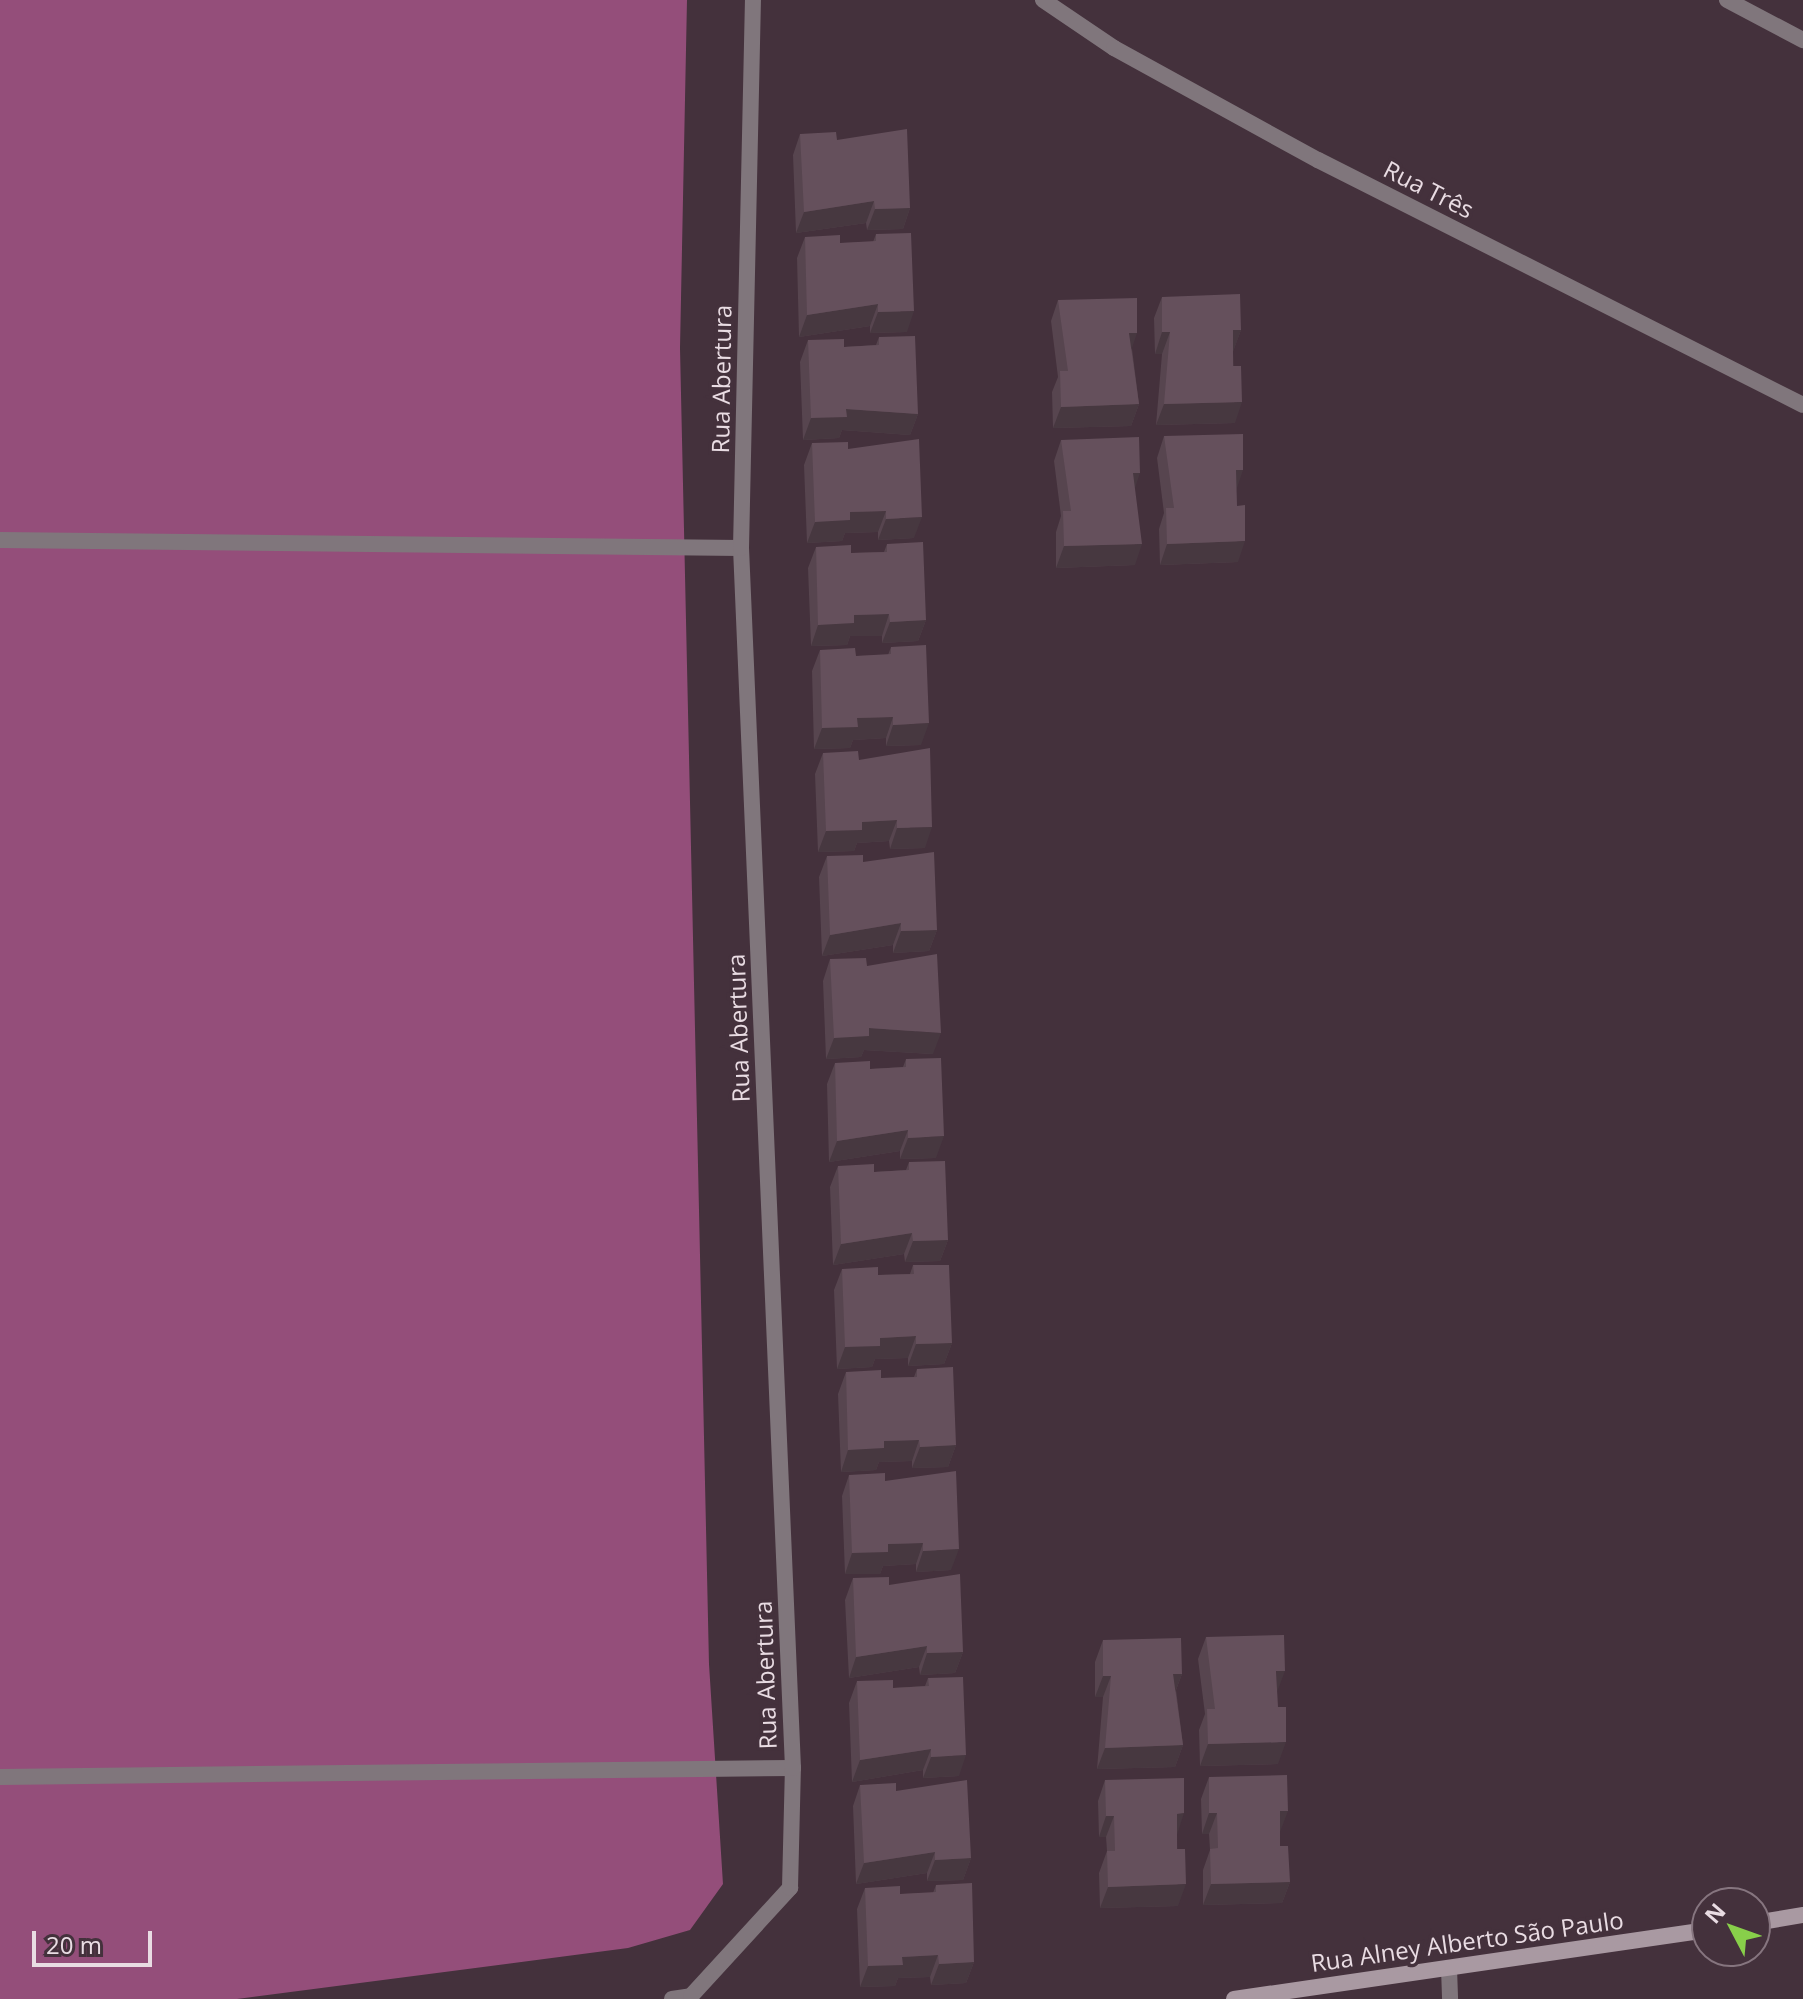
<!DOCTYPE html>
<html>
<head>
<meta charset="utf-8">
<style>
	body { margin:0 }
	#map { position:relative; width:1803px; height:1999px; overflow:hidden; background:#44313c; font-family:"Open Sans",sans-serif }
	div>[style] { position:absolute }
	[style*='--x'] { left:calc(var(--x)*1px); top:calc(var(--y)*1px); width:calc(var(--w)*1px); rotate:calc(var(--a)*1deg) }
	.forest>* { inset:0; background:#944e7a }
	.street>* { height:16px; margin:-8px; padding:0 8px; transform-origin:8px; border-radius:8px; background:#80767c }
	.secondary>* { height:16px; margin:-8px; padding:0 8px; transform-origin:8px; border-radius:8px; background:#a999a2 }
	.wall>* { inset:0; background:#57454f }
	.shaded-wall>* { inset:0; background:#473840 }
	.building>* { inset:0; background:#65505c }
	span { translate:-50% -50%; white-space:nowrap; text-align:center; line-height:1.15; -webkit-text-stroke:7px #44313c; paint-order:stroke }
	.street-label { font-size:24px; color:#e9dce3 }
	.north { position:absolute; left:1691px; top:1887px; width:80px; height:80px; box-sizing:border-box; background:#44313c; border:2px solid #86757f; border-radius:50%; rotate:311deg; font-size:22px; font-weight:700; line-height:32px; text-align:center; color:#e9dce3 }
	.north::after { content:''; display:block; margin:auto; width:28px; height:36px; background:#88cf4a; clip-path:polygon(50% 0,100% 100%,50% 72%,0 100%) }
	.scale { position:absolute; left:32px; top:1931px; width:120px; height:36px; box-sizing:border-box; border:4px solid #e9dce3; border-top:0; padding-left:10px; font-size:24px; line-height:28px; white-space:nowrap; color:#e9dce3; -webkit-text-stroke:6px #44313c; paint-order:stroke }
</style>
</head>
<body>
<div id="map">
	<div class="forest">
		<i style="clip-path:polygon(0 0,687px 0,680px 348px,709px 1664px,723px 1884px,690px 1930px,628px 1948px,237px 1999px,0 1999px)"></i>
	</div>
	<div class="street">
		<i style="--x:1043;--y:0;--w:86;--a:34.1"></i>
		<i style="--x:1114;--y:48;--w:233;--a:28.8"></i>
		<i style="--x:1318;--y:160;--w:543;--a:26.8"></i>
		<i style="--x:1727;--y:0;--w:86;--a:27.8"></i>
		<i style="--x:0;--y:540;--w:741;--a:0.62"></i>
		<i style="--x:0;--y:1777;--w:793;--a:-0.65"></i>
		<i style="--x:1449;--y:1968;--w:31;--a:88"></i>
		<i style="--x:672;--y:1999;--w:19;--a:-9"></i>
		<i style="--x:691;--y:1996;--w:147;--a:-47.5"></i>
		<i style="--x:790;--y:1888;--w:120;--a:-88.6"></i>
		<i style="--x:793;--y:1768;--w:1221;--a:-92.44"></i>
		<i style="--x:741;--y:548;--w:548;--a:-88.75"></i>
	</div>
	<div class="secondary">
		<i style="--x:1755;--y:1923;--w:49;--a:-9.5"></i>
		<i style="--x:1234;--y:1999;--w:478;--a:-8.3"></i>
	</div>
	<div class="wall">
		<i style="clip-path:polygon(800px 134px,837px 140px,910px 208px,903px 229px,867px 230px,866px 223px,796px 233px,793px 155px)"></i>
		<i style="clip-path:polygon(876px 234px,907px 332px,870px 333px,870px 326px,799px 337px,797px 258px,805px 237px,840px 243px,873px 242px)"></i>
		<i style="clip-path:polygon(1162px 297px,1241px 330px,1233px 351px,1235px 423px,1156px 425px,1162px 354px,1155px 354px,1154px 318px)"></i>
		<i style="clip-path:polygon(1058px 300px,1132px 349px,1139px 404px,1131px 426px,1053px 428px,1052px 392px,1058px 377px,1051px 321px)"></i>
		<i style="clip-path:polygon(879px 337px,918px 414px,910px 435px,842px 430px,839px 438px,803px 440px,800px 362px,808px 340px,844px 347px,876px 345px)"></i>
		<i style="clip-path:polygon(1164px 436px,1236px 490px,1238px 562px,1160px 565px,1159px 529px,1164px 513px,1157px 458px)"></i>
		<i style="clip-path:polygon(1061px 440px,1135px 489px,1135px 565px,1056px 568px,1056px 532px,1061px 516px,1054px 461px)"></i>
		<i style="clip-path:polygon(812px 443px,848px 449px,914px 538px,878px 540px,878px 532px,845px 533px,842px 541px,807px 543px,804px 465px)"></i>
		<i style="clip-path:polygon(887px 544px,926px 620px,918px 641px,882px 643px,882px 636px,850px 636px,847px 645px,811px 646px,808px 568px,816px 547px,851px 553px,884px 552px)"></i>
		<i style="clip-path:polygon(891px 647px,921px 745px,886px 746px,886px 738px,853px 740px,850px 748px,814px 749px,812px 671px,820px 650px,856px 656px,888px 655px)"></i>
		<i style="clip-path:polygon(823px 753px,859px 760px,925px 848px,890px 849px,889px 841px,857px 843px,854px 851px,818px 852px,815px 774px)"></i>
		<i style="clip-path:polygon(827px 856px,863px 862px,937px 930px,929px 951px,893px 953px,893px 945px,822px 956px,819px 877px)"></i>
		<i style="clip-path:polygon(830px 959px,867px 966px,933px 1054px,864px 1050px,861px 1057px,826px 1059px,823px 981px)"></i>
		<i style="clip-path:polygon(906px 1059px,936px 1158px,900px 1159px,900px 1151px,829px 1162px,827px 1084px,835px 1063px,870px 1069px,903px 1067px)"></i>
		<i style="clip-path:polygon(909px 1162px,948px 1240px,940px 1261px,905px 1262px,904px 1254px,833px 1265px,830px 1187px,838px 1166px,874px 1172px,906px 1170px)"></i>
		<i style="clip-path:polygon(913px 1265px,952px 1343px,944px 1364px,908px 1366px,908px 1358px,875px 1359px,872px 1367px,837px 1369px,834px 1290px,842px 1269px,878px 1275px,910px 1274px)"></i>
		<i style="clip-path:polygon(917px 1369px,956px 1445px,948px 1467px,912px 1468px,912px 1461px,879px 1462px,876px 1470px,841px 1472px,838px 1394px,846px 1372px,881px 1378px,914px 1377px)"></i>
		<i style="clip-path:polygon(849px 1475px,885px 1481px,951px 1570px,916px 1572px,916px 1564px,883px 1566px,880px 1574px,845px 1574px,842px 1496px)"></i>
		<i style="clip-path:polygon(853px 1578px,889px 1585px,963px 1652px,955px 1673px,920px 1675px,919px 1667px,849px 1678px,845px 1600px)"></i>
		<i style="clip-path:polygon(1206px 1637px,1277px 1691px,1278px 1764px,1200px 1766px,1199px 1730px,1205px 1714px,1198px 1659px)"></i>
		<i style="clip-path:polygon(1103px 1640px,1182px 1674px,1176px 1690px,1183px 1745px,1175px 1767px,1097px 1769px,1103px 1697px,1095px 1697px,1095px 1662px)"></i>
		<i style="clip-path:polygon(928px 1678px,959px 1776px,923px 1778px,923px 1770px,852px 1782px,849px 1703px,857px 1681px,893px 1688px,925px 1686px)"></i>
		<i style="clip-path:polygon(1209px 1777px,1280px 1832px,1280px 1846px,1290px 1882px,1282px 1903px,1203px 1905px,1203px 1870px,1210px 1850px,1209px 1834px,1202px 1834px,1201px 1799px)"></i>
		<i style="clip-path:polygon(1105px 1780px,1177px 1833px,1178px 1906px,1100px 1908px,1099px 1873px,1107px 1851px,1106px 1837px,1099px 1837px,1098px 1801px)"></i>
		<i style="clip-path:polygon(860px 1785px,896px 1791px,971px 1858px,963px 1880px,927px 1881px,927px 1873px,856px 1884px,853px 1806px)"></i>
		<i style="clip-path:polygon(936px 1885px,974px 1962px,966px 1983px,931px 1985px,930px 1977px,898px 1978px,895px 1986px,860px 1987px,857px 1909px,865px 1888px,900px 1894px,933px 1893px)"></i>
	</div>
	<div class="shaded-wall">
		<i style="clip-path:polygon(874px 201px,866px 223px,796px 233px,804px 212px)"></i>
		<i style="clip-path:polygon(910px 208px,903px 229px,867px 230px,875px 209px)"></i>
		<i style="clip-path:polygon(878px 304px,870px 326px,799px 337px,807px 315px)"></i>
		<i style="clip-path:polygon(914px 311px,907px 332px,870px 333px,878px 312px)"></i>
		<i style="clip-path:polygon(1233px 330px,1241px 330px,1233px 352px)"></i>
		<i style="clip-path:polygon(1162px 332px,1170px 332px,1162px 354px,1155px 354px)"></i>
		<i style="clip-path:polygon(1129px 333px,1137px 333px,1130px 354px)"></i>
		<i style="clip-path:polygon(1242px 402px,1235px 423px,1156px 425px,1164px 404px)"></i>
		<i style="clip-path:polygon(1139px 404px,1131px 426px,1053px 428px,1061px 407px)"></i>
		<i style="clip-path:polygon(846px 409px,918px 414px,910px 435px,842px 430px,839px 438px,803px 440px,811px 418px)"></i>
		<i style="clip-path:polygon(1236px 470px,1243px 470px,1236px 491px)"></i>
		<i style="clip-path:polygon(1133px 473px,1140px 473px,1133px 494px)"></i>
		<i style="clip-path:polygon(886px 511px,878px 532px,845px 533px,842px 541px,807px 543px,815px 522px,850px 512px)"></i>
		<i style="clip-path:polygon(922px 517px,914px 538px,878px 540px,886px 519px)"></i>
		<i style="clip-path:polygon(1245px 541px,1238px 562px,1160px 565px,1167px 544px)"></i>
		<i style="clip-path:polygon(1142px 544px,1135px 565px,1056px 568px,1064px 546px)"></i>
		<i style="clip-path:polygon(889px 614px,882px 636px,850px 636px,847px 645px,811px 646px,818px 625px,854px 615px)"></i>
		<i style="clip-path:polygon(926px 620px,918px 641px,882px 643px,890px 622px)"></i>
		<i style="clip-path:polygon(893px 717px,886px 738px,853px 740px,850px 748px,814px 749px,822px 728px,857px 718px)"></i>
		<i style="clip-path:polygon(929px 723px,921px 745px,886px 746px,893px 725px)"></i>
		<i style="clip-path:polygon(897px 820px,889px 841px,857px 843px,854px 851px,818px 852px,826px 831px,862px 822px)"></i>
		<i style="clip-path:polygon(932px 827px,925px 848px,890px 849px,897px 828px)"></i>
		<i style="clip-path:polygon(901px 923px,893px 945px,822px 956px,830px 935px)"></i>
		<i style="clip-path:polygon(937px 930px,929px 951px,893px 953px,901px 931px)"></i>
		<i style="clip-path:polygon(869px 1028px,941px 1033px,933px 1054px,864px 1050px,861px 1057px,826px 1059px,834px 1038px)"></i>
		<i style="clip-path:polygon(908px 1130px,900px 1151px,829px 1162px,837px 1141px)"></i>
		<i style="clip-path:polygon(944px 1136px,936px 1158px,900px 1159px,908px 1138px)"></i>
		<i style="clip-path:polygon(912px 1233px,904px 1254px,833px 1265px,841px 1244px)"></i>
		<i style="clip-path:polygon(948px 1240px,940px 1261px,905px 1262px,913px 1241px)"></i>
		<i style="clip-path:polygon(916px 1336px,908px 1358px,875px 1359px,872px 1367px,837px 1369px,845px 1347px,880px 1338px)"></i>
		<i style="clip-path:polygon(952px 1343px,944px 1364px,908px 1366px,916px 1344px)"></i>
		<i style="clip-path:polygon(919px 1440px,912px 1461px,879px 1462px,876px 1470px,841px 1472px,848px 1450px,884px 1441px)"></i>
		<i style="clip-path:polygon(956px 1445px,948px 1467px,912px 1468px,920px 1447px)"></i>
		<i style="clip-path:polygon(923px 1543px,916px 1564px,883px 1566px,880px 1574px,845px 1574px,852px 1553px,888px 1544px)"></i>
		<i style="clip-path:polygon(959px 1549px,951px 1570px,916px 1572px,923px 1551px)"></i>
		<i style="clip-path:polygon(927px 1646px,919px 1667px,849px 1678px,856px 1657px)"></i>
		<i style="clip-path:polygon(963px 1652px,955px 1673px,920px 1675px,927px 1653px)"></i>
		<i style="clip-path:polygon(1276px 1671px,1285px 1671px,1277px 1692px)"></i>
		<i style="clip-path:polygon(1173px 1674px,1182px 1674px,1174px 1695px)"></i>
		<i style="clip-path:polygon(1103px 1676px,1111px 1676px,1103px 1697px,1095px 1697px)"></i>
		<i style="clip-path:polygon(1286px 1742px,1278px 1764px,1200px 1766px,1208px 1744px)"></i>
		<i style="clip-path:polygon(1183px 1745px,1175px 1767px,1097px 1769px,1105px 1748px)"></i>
		<i style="clip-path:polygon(931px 1749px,923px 1770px,852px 1782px,860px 1760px)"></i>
		<i style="clip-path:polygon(966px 1755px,959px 1776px,923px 1778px,931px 1757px)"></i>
		<i style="clip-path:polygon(1280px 1811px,1288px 1811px,1280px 1832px)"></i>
		<i style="clip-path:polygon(1184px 1813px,1177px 1835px,1177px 1814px)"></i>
		<i style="clip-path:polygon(1209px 1813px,1217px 1813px,1209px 1834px,1202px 1834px)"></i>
		<i style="clip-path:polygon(1106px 1816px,1114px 1816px,1106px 1837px,1099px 1837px)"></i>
		<i style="clip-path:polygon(935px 1852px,927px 1873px,856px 1884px,864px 1863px)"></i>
		<i style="clip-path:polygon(971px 1858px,963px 1880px,927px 1881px,935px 1860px)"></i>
		<i style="clip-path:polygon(1290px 1882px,1282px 1903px,1203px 1905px,1211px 1884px)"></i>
		<i style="clip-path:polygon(1186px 1884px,1178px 1906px,1100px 1908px,1108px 1887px)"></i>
		<i style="clip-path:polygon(938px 1955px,930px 1977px,898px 1978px,895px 1986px,860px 1987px,868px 1966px,902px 1957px)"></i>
		<i style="clip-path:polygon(974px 1962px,966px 1983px,931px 1985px,939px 1964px)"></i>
	</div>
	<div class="building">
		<i style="clip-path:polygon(907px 129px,910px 208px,875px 209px,874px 201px,804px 212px,800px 134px,836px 132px,837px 140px)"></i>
		<i style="clip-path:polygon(911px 233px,914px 311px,878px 312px,878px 304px,807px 315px,805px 237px,840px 235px,840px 243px,876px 241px,876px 234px)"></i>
		<i style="clip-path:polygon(1240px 294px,1241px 330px,1233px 330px,1233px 366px,1241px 366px,1242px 402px,1164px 404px,1170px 332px,1162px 332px,1162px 297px)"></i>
		<i style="clip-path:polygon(1137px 298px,1137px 333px,1129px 333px,1139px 404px,1061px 407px,1060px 371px,1068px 371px,1058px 300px)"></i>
		<i style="clip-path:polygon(915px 336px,918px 414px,846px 409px,847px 417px,811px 418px,808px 340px,844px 339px,844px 347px,879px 345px,879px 337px)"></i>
		<i style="clip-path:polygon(1243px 434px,1243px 470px,1236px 470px,1237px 506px,1245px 505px,1245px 541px,1167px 544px,1166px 508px,1174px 508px,1164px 436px)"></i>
		<i style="clip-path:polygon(1139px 437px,1140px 473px,1133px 473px,1142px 544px,1064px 546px,1063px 511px,1071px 511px,1061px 440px)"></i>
		<i style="clip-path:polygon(919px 439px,922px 517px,886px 519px,886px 511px,850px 512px,850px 520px,815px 522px,812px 443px,848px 442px,848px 449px)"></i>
		<i style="clip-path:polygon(923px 542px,926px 620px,890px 622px,889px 614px,854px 615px,854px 623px,818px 625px,816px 547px,851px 545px,851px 553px,887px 552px,887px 544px)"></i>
		<i style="clip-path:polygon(926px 645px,929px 723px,893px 725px,893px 717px,857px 718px,858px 727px,822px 728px,820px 650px,855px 648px,856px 656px,891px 654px,891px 647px)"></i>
		<i style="clip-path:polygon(930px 748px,932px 827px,897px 828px,897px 820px,862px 822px,862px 830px,826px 831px,823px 753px,858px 751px,859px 760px)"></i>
		<i style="clip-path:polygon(934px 852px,937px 930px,901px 931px,901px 923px,830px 935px,827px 856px,863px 855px,863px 862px)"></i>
		<i style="clip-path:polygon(937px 954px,941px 1033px,869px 1028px,869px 1036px,834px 1038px,830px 959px,866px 958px,867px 966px)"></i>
		<i style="clip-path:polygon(941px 1058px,944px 1136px,908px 1138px,908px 1130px,837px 1141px,835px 1063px,870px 1061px,870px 1069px,906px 1067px,906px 1059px)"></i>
		<i style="clip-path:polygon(945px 1161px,948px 1240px,913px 1241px,912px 1233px,841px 1244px,838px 1166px,874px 1164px,874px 1172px,909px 1170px,909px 1162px)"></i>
		<i style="clip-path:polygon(913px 1265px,949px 1265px,952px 1343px,916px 1344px,916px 1336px,880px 1338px,880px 1346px,845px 1347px,842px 1269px,878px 1267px,878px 1275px,914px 1274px)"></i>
		<i style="clip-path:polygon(953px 1367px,956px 1445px,920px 1447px,919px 1440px,884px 1441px,884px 1448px,848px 1450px,846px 1372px,881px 1370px,881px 1378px,917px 1377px,917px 1369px)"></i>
		<i style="clip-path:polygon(956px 1471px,959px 1549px,923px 1551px,923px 1543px,888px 1544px,888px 1552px,852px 1553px,849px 1475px,885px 1473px,885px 1481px)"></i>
		<i style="clip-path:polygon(960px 1574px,963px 1652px,927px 1653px,927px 1646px,856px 1657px,853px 1578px,889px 1577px,889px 1585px)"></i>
		<i style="clip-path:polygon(1284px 1635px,1285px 1671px,1276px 1671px,1278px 1707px,1286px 1707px,1286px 1742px,1208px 1744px,1207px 1709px,1215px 1709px,1206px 1637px)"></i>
		<i style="clip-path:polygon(1181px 1638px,1182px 1674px,1173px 1674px,1183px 1745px,1105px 1748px,1111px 1676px,1103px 1676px,1103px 1640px)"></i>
		<i style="clip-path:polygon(963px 1677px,966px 1755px,931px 1757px,931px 1749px,860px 1760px,857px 1681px,893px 1680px,893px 1688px,929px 1686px,928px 1678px)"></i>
		<i style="clip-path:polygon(1287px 1775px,1288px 1811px,1280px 1811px,1280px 1846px,1288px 1846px,1290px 1882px,1211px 1884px,1210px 1849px,1218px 1848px,1217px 1813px,1209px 1813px,1209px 1777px)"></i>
		<i style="clip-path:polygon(1184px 1778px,1184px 1813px,1177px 1814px,1177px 1849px,1185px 1849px,1186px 1884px,1108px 1887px,1107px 1851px,1115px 1851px,1114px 1816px,1106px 1816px,1105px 1780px)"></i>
		<i style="clip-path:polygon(967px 1780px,971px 1858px,935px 1860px,935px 1852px,864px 1863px,860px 1785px,896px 1783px,896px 1791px)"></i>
		<i style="clip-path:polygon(972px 1883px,974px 1962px,939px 1964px,938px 1955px,902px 1957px,903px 1965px,868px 1966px,865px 1888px,900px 1886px,900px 1894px,936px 1892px,936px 1885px)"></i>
	</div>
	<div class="street-label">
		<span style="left:1429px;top:189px;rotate:27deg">Rua Três</span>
		<span style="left:721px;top:379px;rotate:-89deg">Rua Abertura</span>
		<span style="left:738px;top:1028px;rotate:-92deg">Rua Abertura</span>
		<span style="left:765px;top:1675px;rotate:-92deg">Rua Abertura</span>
		<span style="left:1467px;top:1941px;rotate:-8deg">Rua Alney Alberto São Paulo</span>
	</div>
	<div class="north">N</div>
	<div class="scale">20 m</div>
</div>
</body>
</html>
